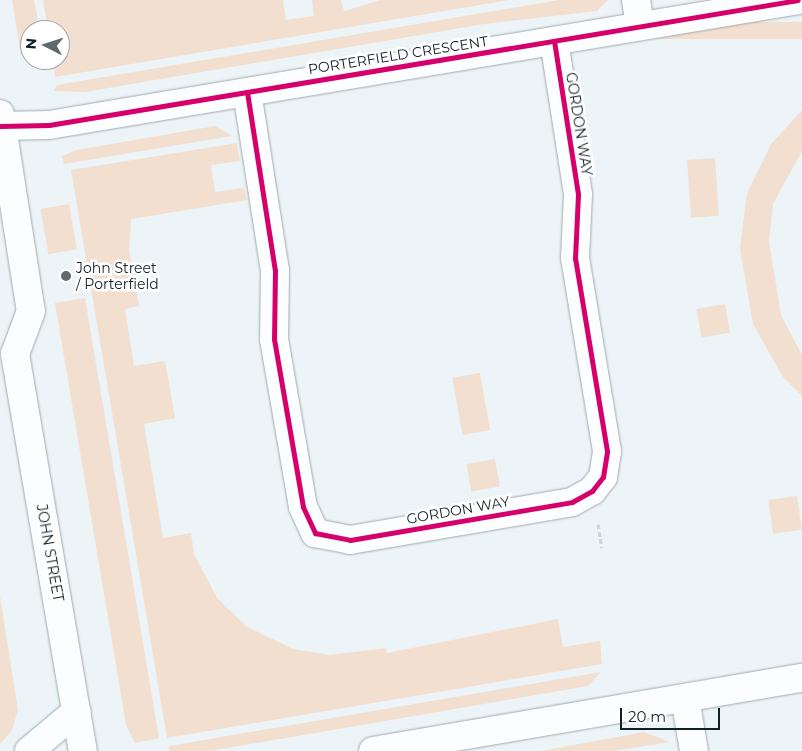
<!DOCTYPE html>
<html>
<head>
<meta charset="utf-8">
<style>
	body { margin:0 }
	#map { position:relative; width:802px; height:751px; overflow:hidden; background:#ecf4f7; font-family:Montserrat,sans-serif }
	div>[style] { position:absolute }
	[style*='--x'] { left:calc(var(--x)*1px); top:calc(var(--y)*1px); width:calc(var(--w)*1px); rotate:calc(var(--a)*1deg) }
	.green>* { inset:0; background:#f3dfd0; transform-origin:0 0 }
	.path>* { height:3px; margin-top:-1.5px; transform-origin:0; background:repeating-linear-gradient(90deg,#d0d3d4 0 5px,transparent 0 7.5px) }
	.roads { filter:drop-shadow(0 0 1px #a0a9ad) drop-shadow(0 0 1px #a0a9ad) }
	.minor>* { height:28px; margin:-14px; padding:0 14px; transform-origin:14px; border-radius:14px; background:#fcfdfe }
	.major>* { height:28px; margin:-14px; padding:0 14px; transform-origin:14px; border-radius:14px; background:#fcfdfe }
	.cycleway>* { height:5px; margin:-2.5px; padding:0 2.5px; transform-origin:2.5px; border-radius:2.5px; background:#d6006c }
	.dots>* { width:14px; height:14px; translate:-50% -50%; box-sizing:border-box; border:2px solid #fff; border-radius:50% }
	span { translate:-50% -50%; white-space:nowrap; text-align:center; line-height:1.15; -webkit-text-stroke:5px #fff; paint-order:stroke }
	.street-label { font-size:14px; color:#121f24 }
	.poi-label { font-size:14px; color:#121f24 }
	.left { translate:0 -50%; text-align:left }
	.north { position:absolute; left:20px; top:20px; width:50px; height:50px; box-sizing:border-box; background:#fff; border:1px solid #a0a5a7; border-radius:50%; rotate:275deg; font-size:14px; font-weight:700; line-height:20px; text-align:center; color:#121f24 }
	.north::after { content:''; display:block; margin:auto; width:18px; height:22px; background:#5e6a6e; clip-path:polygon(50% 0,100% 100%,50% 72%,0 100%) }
	.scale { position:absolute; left:620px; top:708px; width:100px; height:22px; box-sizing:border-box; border:2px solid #121f24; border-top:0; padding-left:6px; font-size:15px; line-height:18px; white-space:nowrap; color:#121f24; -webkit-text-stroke:4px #fff; paint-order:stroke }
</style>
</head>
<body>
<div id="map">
	<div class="green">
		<i style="clip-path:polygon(12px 0,34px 0,40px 30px,30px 30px,30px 55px,21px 55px)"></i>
		<i style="clip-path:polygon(43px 0,283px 0,286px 20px,314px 16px,312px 0,341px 0,344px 11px,380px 0,509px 0,55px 77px,53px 60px,60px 60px,60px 30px,48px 30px)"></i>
		<i style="clip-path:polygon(559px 0,608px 0,597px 11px,484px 24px,85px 92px,53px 91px,57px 85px)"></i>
		<i style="left:802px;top:22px;width:17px;height:211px;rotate:90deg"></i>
		<i style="clip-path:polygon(802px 110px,802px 151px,773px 204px,769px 241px,781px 315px,802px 355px,802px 396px,783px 377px,753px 324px,740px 249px,747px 193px,771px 144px)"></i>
		<i style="clip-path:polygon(215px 126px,232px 136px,64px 164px,62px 156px,77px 150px)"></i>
		<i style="clip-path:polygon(237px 143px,240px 161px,211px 165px,215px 192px,244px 188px,247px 200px,131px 219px,129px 249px,139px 306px,125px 309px,134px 366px,165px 361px,175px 418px,144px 424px,163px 538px,191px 533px,194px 554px,217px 598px,246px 626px,293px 649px,330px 655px,386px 648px,387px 653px,558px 619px,563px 647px,600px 641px,602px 664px,167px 738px,71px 170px)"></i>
		<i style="left:715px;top:158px;width:58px;height:28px;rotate:86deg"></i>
		<i style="left:69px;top:204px;width:46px;height:29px;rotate:80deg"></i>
		<i style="clip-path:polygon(85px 298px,159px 738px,135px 743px,126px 725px,55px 303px)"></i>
		<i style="left:725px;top:304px;width:29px;height:29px;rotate:80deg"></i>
		<i style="left:480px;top:373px;width:58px;height:28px;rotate:80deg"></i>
		<i style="left:495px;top:459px;width:28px;height:29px;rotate:80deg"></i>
		<i style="left:797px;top:496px;width:34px;height:29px;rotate:82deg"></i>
		<i style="clip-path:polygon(0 596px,18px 710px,12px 730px,0 744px)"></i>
		<i style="clip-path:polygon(601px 672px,588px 686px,210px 751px,169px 751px,169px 746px)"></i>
		<i style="clip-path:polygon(644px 732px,670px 742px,614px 751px,541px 751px)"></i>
	</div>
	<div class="path">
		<i style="--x:598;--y:524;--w:24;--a:81"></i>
	</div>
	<div class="roads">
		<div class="minor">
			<i style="--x:636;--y:0;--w:26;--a:81"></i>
			<i style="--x:247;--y:92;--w:180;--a:81.1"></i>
			<i style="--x:275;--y:270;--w:69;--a:90.8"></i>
			<i style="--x:274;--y:339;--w:170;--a:80.2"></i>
			<i style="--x:303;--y:507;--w:29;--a:65"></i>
			<i style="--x:315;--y:533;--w:36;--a:11"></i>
			<i style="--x:350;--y:540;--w:225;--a:-9.7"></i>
			<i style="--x:572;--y:502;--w:23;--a:-29"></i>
			<i style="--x:592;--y:491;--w:18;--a:-52"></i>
			<i style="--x:603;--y:477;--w:26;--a:-81"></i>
			<i style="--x:607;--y:451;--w:196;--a:-99.4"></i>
			<i style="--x:575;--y:258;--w:64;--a:-87.3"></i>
			<i style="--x:578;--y:194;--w:155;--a:-98.9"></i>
			<i style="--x:0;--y:126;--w:49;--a:-1.2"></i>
			<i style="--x:49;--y:125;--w:759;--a:-9.47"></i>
			<i style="--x:685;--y:698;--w:54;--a:80.4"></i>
			<i style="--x:29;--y:751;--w:62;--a:-39.8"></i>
			<i style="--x:373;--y:751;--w:435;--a:-9.7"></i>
		</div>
		<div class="major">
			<i style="--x:0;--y:114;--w:199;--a:81.1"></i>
			<i style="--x:31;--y:311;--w:46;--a:110.4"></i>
			<i style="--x:15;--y:354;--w:403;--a:80.3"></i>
		</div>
	</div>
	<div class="cycleway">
		<i style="--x:247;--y:92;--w:180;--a:81.1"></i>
		<i style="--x:275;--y:270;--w:69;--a:90.8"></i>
		<i style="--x:274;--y:339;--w:170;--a:80.2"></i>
		<i style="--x:303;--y:507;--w:29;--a:65"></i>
		<i style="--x:315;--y:533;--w:36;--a:11"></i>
		<i style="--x:350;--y:540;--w:225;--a:-9.7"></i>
		<i style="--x:572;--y:502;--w:23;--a:-29"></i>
		<i style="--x:592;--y:491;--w:18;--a:-52"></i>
		<i style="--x:603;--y:477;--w:26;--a:-81"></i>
		<i style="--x:607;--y:451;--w:196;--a:-99.4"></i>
		<i style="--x:575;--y:258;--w:64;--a:-87.3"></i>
		<i style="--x:578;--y:194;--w:155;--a:-98.9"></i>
		<i style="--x:0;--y:126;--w:49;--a:-1.2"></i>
		<i style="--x:49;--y:125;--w:759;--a:-9.47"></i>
	</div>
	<div class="dots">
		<i style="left:66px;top:276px;background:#5e6a6e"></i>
	</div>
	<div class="street-label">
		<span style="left:398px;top:55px;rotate:-9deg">PORTERFIELD CRESCENT</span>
		<span style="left:579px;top:124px;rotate:81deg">GORDON WAY</span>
		<span style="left:458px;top:510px;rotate:-10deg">GORDON WAY</span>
		<span style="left:50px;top:553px;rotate:80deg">JOHN STREET</span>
	</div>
	<div class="poi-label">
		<span class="left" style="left:76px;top:276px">John Street<br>/ Porterfield</span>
	</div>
	<div class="north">N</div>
	<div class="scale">20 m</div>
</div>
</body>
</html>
